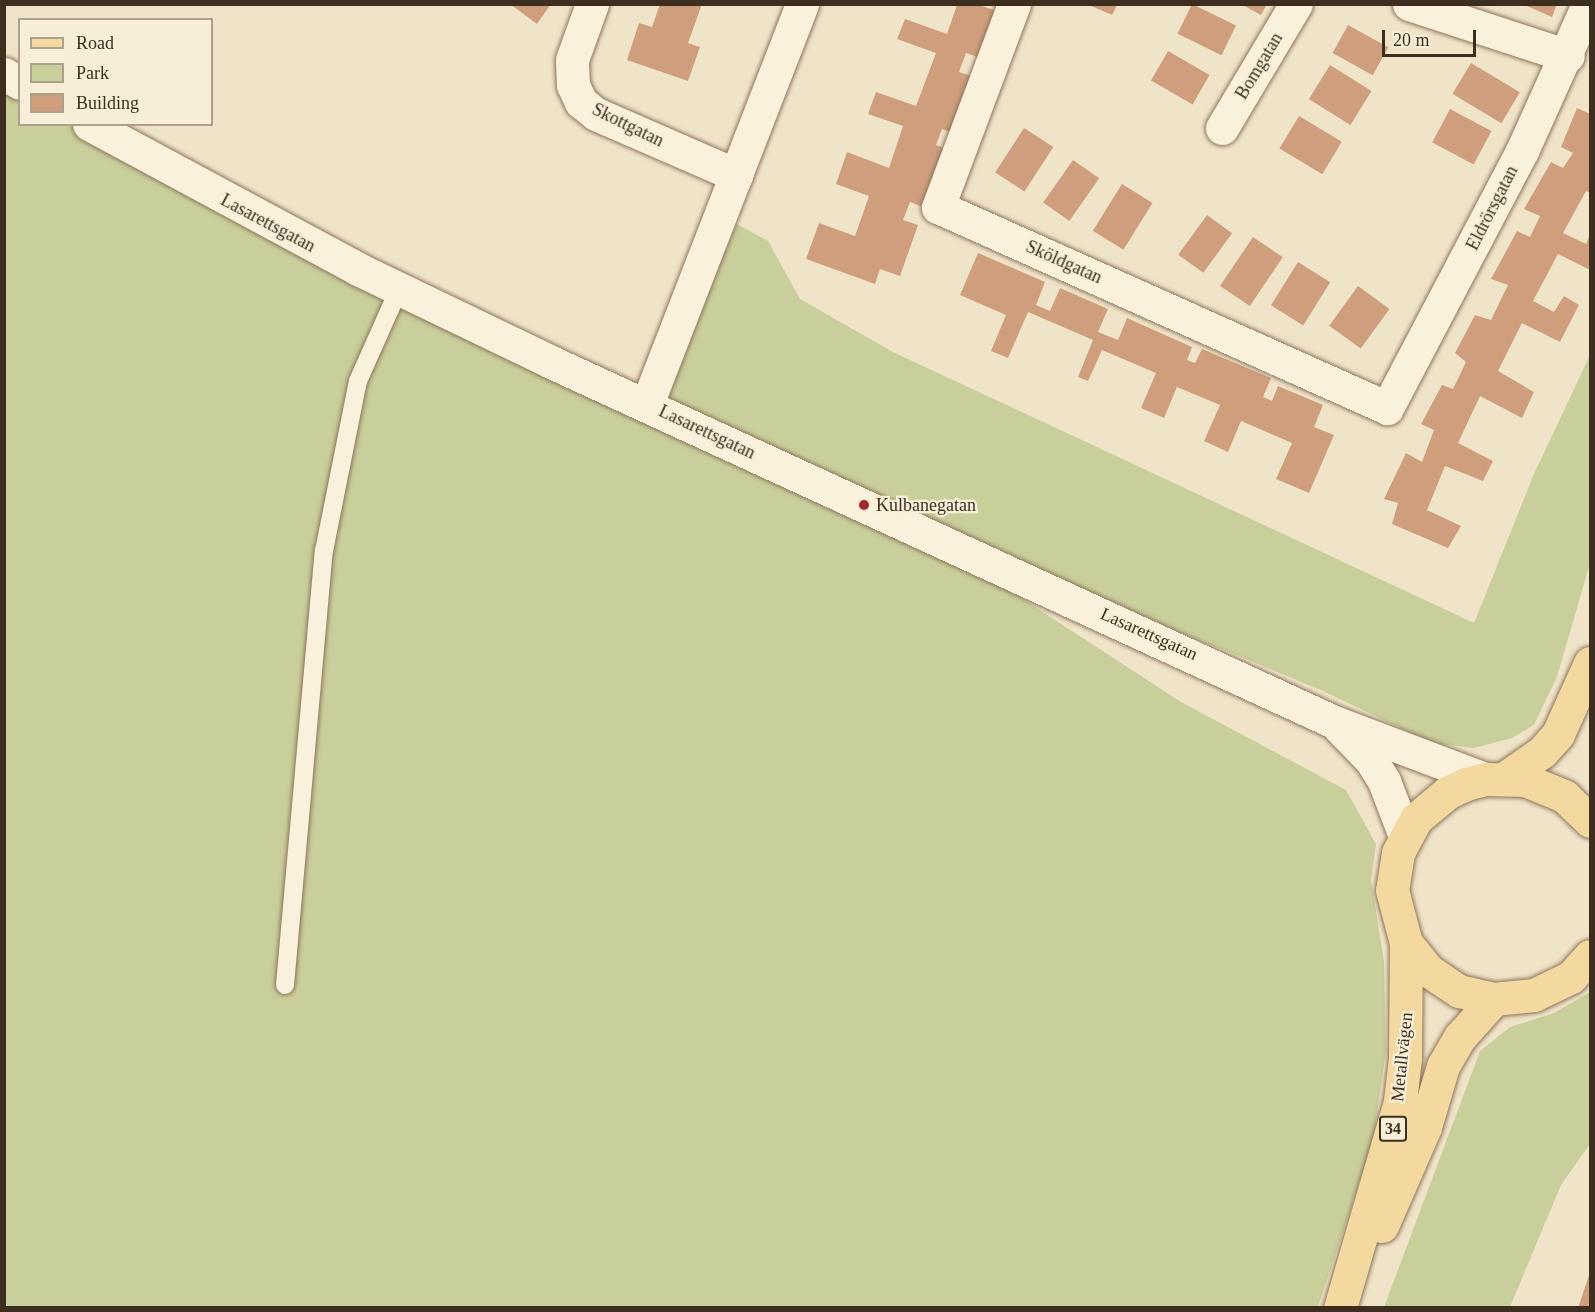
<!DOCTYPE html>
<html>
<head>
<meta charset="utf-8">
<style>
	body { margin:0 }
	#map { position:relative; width:1595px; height:1312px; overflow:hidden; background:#f0e4c8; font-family:"Times New Roman",serif }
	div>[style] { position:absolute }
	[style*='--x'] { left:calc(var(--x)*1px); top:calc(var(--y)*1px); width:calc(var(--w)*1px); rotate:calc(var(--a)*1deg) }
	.green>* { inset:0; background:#c9cf9b }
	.building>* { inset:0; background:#cf9f7d; transform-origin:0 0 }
	.roads { filter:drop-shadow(0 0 2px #8d765c) drop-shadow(0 0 2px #8d765c) }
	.service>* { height:18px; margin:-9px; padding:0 9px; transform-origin:9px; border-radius:9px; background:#faf1dc }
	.minor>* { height:33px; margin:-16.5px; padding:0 16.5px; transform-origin:16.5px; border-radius:16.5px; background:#faf1dc }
	.tertiary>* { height:33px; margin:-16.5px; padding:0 16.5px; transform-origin:16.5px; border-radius:16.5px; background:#faf1dc }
	.primary>* { height:33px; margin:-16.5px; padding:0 16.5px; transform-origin:16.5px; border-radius:16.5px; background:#f3d9a0 }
	.dots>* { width:16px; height:16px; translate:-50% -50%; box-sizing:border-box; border:3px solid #f7eed8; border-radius:50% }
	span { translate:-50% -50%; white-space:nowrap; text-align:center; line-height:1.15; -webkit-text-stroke:4.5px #f7eed8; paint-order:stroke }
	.shield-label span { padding:2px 4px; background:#f7eed8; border:2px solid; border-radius:4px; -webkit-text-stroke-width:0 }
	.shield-label { font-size:16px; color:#3d2e20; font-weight:700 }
	.street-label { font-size:18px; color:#3d2e20 }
	.poi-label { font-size:18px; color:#3d2e20 }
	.left { translate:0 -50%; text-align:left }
	.frame { position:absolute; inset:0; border:6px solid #3d2e20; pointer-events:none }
	.legend { position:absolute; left:18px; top:18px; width:195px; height:108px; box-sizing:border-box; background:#f7eed8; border:2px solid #ada18e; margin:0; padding:8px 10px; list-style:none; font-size:18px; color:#3d2e20 }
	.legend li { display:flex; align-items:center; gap:12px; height:30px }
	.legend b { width:30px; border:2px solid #ada18e }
	.scale { position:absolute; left:1382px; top:30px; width:94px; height:27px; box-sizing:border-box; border:3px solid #3d2e20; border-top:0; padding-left:8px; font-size:18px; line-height:21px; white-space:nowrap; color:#3d2e20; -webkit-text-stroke:4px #f7eed8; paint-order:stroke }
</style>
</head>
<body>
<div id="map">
	<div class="green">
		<i style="clip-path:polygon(5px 74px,19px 83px,20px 124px,89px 125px,648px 402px,737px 224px,768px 241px,800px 299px,893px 352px,1474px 623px,1534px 474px,1590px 355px,1590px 563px,1557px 677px,1534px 725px,1512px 738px,1474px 748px,1432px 743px,1323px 691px,1229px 652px,923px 534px,1181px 702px,1346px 790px,1376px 844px,1371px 880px,1384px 961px,1386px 1051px,1373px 1141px,1318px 1307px,5px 1308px)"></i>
		<i style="clip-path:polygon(1590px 992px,1590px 1144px,1561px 1185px,1510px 1307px,1384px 1307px,1480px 1051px,1510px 1027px,1554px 1013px)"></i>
	</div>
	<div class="building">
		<i style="clip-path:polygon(510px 4px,551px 4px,537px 24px)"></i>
		<i style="clip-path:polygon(660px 4px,702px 4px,688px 43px,700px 47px,688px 81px,627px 60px,639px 23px,652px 27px)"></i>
		<i style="left:1192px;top:4px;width:49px;height:33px;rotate:26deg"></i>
		<i style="clip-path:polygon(1241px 4px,1267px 4px,1261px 15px)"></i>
		<i style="clip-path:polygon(1522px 4px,1557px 4px,1552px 17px)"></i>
		<i style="clip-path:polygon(957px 5px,979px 5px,1000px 12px,983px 59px,966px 53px,959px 72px,978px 78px,957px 135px,942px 129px,936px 145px,955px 152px,934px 211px,910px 202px,903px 220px,918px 225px,900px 276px,880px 269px,875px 284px,806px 259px,819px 223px,855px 236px,869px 196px,836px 184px,847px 152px,889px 168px,903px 126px,868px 114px,876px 92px,916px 106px,936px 53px,897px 39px,905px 19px,947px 34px)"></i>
		<i style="clip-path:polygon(1089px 5px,1117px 5px,1112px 15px)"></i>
		<i style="left:1348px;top:25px;width:46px;height:32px;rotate:29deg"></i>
		<i style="left:1168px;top:51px;width:48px;height:34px;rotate:30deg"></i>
		<i style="left:1471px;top:63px;width:57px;height:36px;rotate:31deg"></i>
		<i style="left:1330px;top:65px;width:49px;height:40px;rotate:32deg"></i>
		<i style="clip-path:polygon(1577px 108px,1590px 114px,1590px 193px,1586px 191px,1563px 233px,1586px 244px,1590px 234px,1590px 270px,1558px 254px,1533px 301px,1554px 312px,1564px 296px,1579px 305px,1560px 342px,1522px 323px,1498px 371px,1534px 392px,1522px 418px,1480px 396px,1458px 443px,1493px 461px,1483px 481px,1445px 466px,1427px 510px,1461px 526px,1448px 548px,1392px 524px,1398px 503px,1384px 499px,1406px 453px,1422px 462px,1434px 430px,1421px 424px,1442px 385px,1453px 389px,1466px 362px,1455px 353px,1475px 315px,1491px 320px,1508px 285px,1491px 279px,1517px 231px,1530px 237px,1540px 216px,1524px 209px,1551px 162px,1563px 168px,1573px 153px,1561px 147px)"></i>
		<i style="left:1450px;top:109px;width:47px;height:38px;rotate:28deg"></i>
		<i style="left:1299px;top:116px;width:50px;height:38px;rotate:31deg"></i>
		<i style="left:1024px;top:128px;width:35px;height:53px;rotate:33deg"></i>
		<i style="left:1073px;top:160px;width:32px;height:52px;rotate:35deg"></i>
		<i style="left:1122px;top:184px;width:36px;height:55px;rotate:32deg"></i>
		<i style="left:1207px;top:215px;width:31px;height:49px;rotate:36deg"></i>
		<i style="left:1253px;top:237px;width:36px;height:59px;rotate:34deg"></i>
		<i style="clip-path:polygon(978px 253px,1045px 282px,1036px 305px,1050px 311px,1060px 288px,1108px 309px,1098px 332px,1118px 340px,1127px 318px,1192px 347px,1187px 360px,1195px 363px,1202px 349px,1271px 378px,1263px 397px,1272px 401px,1278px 386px,1323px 405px,1314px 427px,1334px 435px,1309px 493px,1276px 479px,1292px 443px,1241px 421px,1228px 452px,1204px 441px,1220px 405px,1177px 387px,1164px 418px,1141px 408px,1156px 373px,1102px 350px,1088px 381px,1078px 377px,1093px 340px,1028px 312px,1008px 358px,991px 351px,1006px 315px,960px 295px)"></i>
		<i style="left:1298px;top:262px;width:38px;height:51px;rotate:32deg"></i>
		<i style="left:1358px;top:286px;width:39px;height:49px;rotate:36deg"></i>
		<i style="clip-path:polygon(1590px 1272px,1590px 1308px,1578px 1308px)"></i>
	</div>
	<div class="roads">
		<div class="service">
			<i style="--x:285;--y:985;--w:436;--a:-84.9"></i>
			<i style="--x:324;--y:551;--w:173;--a:-78.7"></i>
			<i style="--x:358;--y:381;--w:101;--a:-66"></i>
		</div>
		<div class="minor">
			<i style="--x:592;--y:4;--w:59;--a:109.7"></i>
			<i style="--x:572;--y:60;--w:25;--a:88"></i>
			<i style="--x:573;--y:85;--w:19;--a:65"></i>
			<i style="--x:581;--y:102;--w:19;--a:39"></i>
			<i style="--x:596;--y:114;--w:153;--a:23.5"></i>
			<i style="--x:1014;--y:4;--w:217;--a:110.5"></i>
			<i style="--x:938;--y:207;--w:492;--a:24.1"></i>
			<i style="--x:1387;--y:408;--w:290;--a:-62.3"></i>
			<i style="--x:1522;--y:151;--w:161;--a:-65.8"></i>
			<i style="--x:1409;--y:4;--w:167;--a:18.1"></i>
			<i style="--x:1222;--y:128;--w:144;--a:-59.2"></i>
			<i style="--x:647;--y:404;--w:429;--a:-68.8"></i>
		</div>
		<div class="tertiary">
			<i style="--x:4;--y:74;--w:18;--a:29"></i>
			<i style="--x:89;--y:124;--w:306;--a:28.3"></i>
			<i style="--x:358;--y:269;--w:214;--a:25.7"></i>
			<i style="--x:551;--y:362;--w:862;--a:24.69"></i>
			<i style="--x:1334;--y:722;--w:161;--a:20.7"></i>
			<i style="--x:1339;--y:727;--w:46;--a:45.9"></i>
			<i style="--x:1371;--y:760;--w:25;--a:58"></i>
			<i style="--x:1384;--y:781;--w:59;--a:69.1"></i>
		</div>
		<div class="primary">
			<i style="--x:1505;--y:778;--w:45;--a:-35.1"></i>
			<i style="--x:1542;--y:752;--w:24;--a:-48"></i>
			<i style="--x:1558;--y:734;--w:78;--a:-65.7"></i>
			<i style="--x:1590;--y:821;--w:36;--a:-136"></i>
			<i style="--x:1564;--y:796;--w:42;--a:-157.7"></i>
			<i style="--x:1525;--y:780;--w:40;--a:-178.6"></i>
			<i style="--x:1485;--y:779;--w:20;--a:165"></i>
			<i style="--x:1466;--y:784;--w:21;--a:155"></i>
			<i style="--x:1447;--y:793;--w:40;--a:140"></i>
			<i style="--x:1416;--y:819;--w:38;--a:118"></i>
			<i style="--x:1398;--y:853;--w:37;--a:99"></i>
			<i style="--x:1392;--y:890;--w:55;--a:75.2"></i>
			<i style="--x:1406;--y:943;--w:36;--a:51"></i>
			<i style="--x:1429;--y:971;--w:36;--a:34"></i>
			<i style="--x:1459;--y:991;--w:36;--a:13"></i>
			<i style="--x:1494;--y:999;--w:40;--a:-5.7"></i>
			<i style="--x:1534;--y:995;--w:41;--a:-25.9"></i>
			<i style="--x:1571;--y:977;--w:28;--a:-48"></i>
			<i style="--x:1382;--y:1226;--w:108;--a:-66.5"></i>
			<i style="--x:1425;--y:1127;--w:64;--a:-73.6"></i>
			<i style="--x:1443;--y:1066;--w:34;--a:-60"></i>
			<i style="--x:1460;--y:1037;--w:51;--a:-48.2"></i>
			<i style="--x:1340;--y:1308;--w:216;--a:-73.8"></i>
			<i style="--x:1400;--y:1101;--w:43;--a:-83.4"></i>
			<i style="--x:1405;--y:1058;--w:115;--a:-89.5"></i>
		</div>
	</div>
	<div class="dots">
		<i style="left:864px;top:505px;background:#9e2a2b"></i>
	</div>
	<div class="shield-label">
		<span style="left:1393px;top:1129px">34</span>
	</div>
	<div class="street-label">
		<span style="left:1259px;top:66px;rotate:-59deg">Bomgatan</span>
		<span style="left:628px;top:125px;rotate:26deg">Skottgatan</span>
		<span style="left:1492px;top:208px;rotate:-63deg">Eldrörsgatan</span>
		<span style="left:268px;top:223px;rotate:28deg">Lasarettsgatan</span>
		<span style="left:1064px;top:262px;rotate:24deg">Sköldgatan</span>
		<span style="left:707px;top:432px;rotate:25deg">Lasarettsgatan</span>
		<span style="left:1149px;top:634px;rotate:24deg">Lasarettsgatan</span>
		<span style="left:1402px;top:1057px;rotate:-84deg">Metallvägen</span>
	</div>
	<div class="poi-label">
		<span class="left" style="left:876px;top:505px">Kulbanegatan</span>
	</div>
	<div class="frame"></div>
	<ul class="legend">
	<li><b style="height:8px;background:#f3d9a0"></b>Road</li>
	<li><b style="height:16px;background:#c9cf9b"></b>Park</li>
	<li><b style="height:16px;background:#cf9f7d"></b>Building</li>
	</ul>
	<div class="scale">20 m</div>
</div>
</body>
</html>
